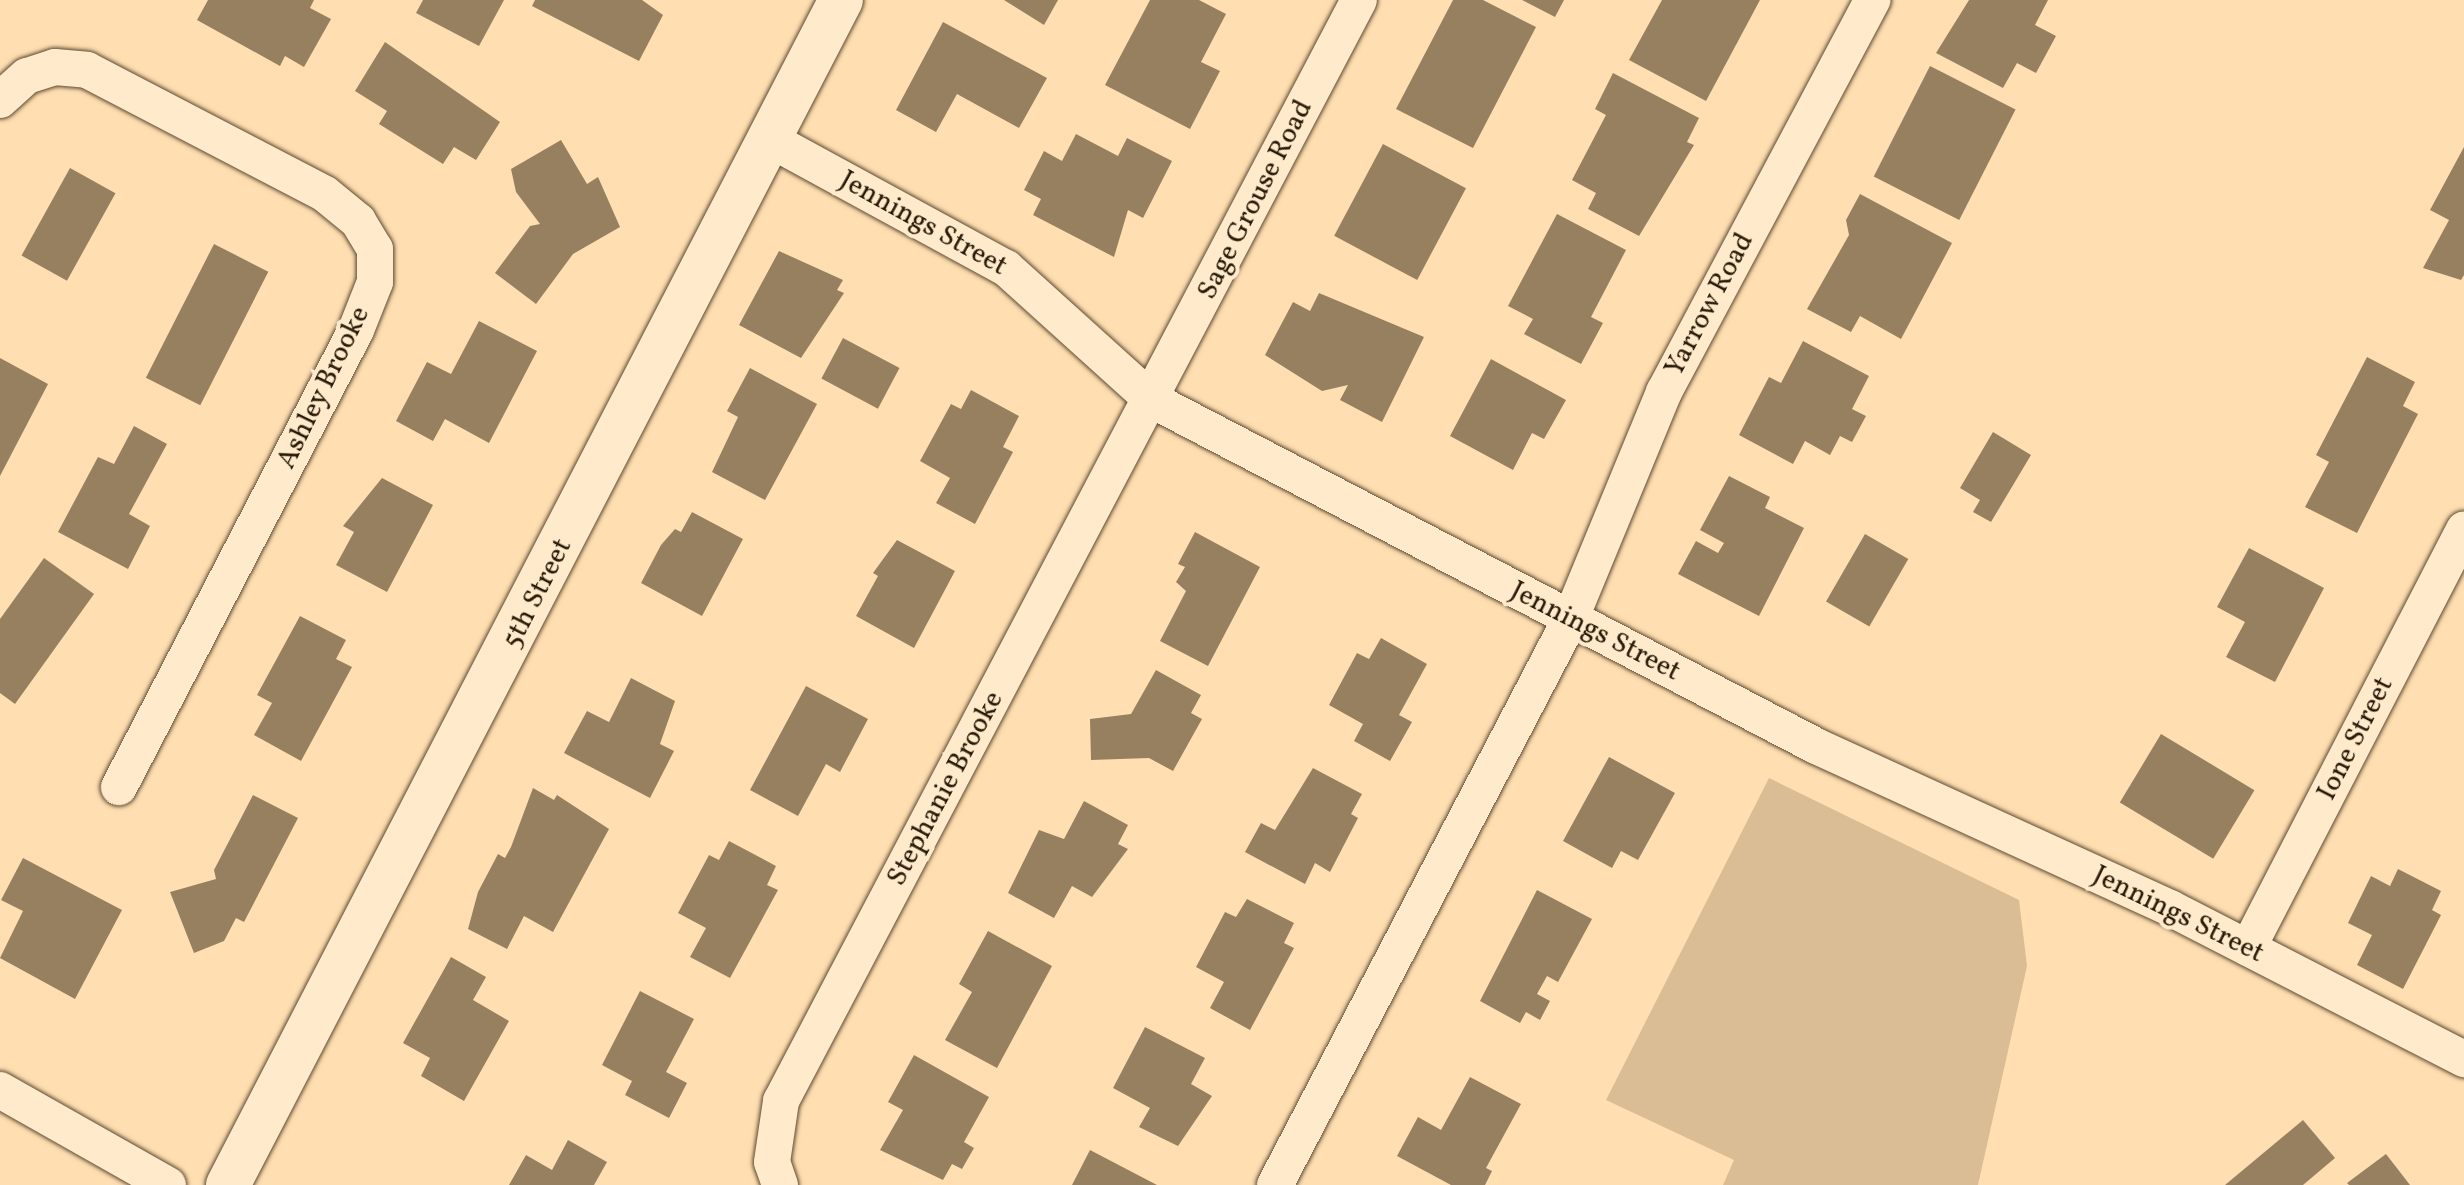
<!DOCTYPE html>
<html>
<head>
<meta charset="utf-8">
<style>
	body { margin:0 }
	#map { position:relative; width:2464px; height:1185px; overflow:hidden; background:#ffdfb1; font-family:Vollkorn,serif }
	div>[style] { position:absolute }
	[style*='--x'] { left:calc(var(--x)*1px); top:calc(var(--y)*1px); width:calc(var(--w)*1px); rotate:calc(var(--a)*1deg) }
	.green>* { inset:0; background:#dabd94 }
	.building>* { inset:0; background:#97805f; transform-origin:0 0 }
	.roads { filter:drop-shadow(0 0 2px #5d4a32) drop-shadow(0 0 2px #5d4a32) }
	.minor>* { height:36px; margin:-18px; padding:0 18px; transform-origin:18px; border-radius:18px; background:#ffeacc }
	.tertiary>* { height:44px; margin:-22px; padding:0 22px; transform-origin:22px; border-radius:22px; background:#ffeacc }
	span { translate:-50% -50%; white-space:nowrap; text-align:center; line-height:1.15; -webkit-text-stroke:8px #ffeacc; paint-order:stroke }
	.street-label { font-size:28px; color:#271907 }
</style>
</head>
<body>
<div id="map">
	<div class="green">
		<i style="clip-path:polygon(1769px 778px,2019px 900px,2027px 966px,1978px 1185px,1723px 1185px,1734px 1160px,1606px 1100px)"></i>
	</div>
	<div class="building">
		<i style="clip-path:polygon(208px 0,314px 0,310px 8px,331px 19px,304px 67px,285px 56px,280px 66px,197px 20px)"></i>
		<i style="clip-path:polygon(423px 0,504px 0,479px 46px,416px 13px)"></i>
		<i style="clip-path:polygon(535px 0,642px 0,663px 15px,639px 61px,532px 6px)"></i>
		<i style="clip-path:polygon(1004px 0,1058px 0,1044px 25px)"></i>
		<i style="clip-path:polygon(1150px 0,1199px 0,1226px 14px,1201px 62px,1220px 71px,1190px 129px,1105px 85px)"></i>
		<i style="clip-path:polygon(1453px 0,1483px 0,1536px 27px,1473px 148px,1396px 109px)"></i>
		<i style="clip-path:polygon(1522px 0,1564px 0,1555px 17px)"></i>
		<i style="clip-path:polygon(1662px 0,1760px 0,1706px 101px,1629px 60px)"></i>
		<i style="clip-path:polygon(1969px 0,2048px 0,2035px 25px,2056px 36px,2036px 73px,2017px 63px,2003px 88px,1936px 53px)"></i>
		<i style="clip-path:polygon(943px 22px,1047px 78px,1019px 128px,957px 94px,936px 132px,896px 110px)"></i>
		<i style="clip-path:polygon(385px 42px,500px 122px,476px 160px,454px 147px,443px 164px,379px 124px,387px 111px,355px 91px)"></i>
		<i style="left:1930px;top:66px;width:96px;height:124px;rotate:27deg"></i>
		<i style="clip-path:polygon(1613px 73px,1699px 118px,1687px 142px,1694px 145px,1639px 236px,1588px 209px,1596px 193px,1572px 180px,1606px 115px,1595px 109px)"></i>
		<i style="clip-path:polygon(1076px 134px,1118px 156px,1127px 138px,1172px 161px,1143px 218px,1128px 210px,1114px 257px,1033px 215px,1041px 199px,1024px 190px,1044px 151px,1062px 161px)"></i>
		<i style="clip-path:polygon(561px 140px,587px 184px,598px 177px,620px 227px,573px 254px,536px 304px,495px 273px,530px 226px,540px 224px,516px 192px,511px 169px)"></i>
		<i style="left:1383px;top:144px;width:94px;height:104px;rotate:28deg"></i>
		<i style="clip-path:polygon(2464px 147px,2464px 275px,2461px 280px,2423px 268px,2449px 220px,2430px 210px)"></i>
		<i style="left:70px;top:168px;width:52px;height:100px;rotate:29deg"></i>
		<i style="clip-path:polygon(1860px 194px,1952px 243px,1901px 339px,1860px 316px,1851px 332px,1807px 309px,1849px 235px,1846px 220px)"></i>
		<i style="clip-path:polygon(1557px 214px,1626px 250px,1591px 317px,1603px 323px,1581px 364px,1524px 334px,1533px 319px,1508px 306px)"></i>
		<i style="left:214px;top:244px;width:61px;height:150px;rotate:27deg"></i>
		<i style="clip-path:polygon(779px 251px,843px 280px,837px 290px,844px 293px,801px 358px,739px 325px)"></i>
		<i style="clip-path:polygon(1319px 293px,1424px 337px,1382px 422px,1340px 400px,1348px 385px,1322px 391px,1265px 355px,1293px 302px,1310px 311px)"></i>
		<i style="clip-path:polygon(479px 321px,537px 351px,489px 443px,445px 419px,433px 441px,396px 421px,427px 362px,451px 374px)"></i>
		<i style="left:843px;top:338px;width:64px;height:46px;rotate:28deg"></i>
		<i style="clip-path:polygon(1803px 341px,1869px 376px,1852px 409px,1866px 416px,1852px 442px,1840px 436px,1830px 455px,1805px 441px,1793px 464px,1739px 435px,1769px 377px,1781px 383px)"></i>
		<i style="clip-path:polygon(2367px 357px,2415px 382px,2403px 406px,2418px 414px,2357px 533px,2305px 507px,2329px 462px,2316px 455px)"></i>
		<i style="clip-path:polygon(0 358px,48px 384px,0 476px)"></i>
		<i style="clip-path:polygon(1491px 359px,1566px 400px,1544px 439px,1532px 433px,1513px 470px,1450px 436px)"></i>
		<i style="clip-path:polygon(750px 368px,817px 404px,765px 500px,712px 472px,738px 417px,727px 411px)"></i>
		<i style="clip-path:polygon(971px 390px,1019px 416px,1003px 447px,1013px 452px,975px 524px,936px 503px,950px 478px,920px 461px,951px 404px,961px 409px)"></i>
		<i style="clip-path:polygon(134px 426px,167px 444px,129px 514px,150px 526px,128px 569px,58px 532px,98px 457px,114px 464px)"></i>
		<i style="clip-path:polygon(1993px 432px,2031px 455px,1991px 522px,1973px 512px,1980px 500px,1960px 488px)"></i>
		<i style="clip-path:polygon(1729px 476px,1770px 497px,1765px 508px,1804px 528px,1759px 616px,1678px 574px,1696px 541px,1718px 553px,1724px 543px,1700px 530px)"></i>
		<i style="clip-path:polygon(382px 478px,433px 505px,387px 592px,336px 565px,354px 532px,343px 526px)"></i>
		<i style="clip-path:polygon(692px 512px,743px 539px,702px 616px,641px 583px,661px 545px,675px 529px,681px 532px)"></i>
		<i style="clip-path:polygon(1195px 532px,1260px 567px,1208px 666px,1160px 641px,1186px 591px,1176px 582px,1185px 567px,1178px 564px)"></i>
		<i style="left:1865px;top:534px;width:50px;height:78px;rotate:30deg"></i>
		<i style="clip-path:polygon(897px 540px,955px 571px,914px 648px,856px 616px,878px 576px,873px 573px)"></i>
		<i style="clip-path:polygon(2249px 548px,2324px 588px,2275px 682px,2226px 657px,2245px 622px,2217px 607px)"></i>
		<i style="clip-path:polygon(44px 558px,94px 594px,15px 704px,0 693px,0 619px)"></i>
		<i style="clip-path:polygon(300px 616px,346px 640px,336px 659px,352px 667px,301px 761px,254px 735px,272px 703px,257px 695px)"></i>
		<i style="clip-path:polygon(1381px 638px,1427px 664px,1399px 715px,1412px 722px,1390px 761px,1354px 741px,1363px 724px,1329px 705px,1357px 653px,1369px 659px)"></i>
		<i style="clip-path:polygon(1156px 670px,1201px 695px,1191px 713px,1202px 719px,1173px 771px,1149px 758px,1091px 760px,1090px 719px,1131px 714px)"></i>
		<i style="clip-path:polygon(631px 678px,675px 701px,660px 744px,674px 751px,650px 798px,564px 753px,587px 711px,609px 722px)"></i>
		<i style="clip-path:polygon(806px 686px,868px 719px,840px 772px,826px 764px,798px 816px,750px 790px)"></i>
		<i style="left:2161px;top:734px;width:109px;height:80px;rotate:31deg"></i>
		<i style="clip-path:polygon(1609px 757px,1675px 793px,1638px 860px,1621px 851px,1612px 868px,1563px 841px)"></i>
		<i style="clip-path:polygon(1313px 768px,1362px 794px,1351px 814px,1358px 818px,1330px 872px,1315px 863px,1305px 884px,1245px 852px,1261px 823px,1275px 830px)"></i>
		<i style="clip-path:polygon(533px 788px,554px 800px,557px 795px,609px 829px,553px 932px,524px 916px,507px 949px,468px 929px,478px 892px,498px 854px,505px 858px,511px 847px)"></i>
		<i style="clip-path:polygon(253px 795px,298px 818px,244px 922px,236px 918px,224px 941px,194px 953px,170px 892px,216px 879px,214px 870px)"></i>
		<i style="clip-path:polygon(1084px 801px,1128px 825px,1118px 844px,1128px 849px,1092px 897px,1072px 886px,1054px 918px,1008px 893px,1039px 830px,1064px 839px)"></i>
		<i style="clip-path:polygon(729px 841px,776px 866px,767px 885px,778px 890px,730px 978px,690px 957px,706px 928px,678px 913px,709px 855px,719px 860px)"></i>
		<i style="clip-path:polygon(23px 858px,122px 910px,75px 999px,0 958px,23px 911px,1px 900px)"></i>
		<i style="clip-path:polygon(2398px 869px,2441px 891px,2432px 910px,2441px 915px,2403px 989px,2357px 965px,2372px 935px,2348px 923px,2371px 876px,2390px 886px)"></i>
		<i style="clip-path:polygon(1537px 890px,1592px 919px,1558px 982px,1547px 976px,1537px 994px,1550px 1001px,1540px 1020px,1526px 1012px,1520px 1023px,1480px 1001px)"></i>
		<i style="clip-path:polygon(1247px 899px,1294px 923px,1284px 943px,1294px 948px,1250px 1030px,1210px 1008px,1224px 982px,1196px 967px,1225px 912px,1236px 917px)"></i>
		<i style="clip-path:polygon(988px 931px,1052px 966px,997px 1068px,945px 1040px,972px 992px,959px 984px)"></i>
		<i style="clip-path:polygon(451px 957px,486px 977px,473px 1000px,509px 1021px,464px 1101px,421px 1076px,430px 1058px,403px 1043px)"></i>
		<i style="clip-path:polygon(640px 991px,694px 1019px,666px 1072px,687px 1083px,669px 1118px,625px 1095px,632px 1081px,602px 1065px)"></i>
		<i style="clip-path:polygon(1145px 1027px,1205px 1058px,1191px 1084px,1212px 1096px,1178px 1146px,1139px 1127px,1150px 1108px,1113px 1088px)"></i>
		<i style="clip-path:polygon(914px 1055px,989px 1097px,964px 1142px,974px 1148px,962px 1169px,952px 1164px,943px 1180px,880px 1150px,903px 1110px,888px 1102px)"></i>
		<i style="clip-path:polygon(1470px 1077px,1521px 1104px,1486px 1168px,1492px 1171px,1485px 1185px,1451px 1185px,1397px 1156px,1418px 1117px,1441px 1130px)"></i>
		<i style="clip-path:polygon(2303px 1120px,2335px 1158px,2303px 1185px,2225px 1185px)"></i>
		<i style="clip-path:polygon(568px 1140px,607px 1162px,594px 1185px,509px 1185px,526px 1155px,552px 1170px)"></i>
		<i style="clip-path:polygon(1090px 1150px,1157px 1185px,1072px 1185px)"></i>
		<i style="clip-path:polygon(2386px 1154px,2410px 1185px,2349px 1185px,2347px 1183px)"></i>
	</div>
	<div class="roads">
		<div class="minor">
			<i style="--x:0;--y:100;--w:36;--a:-42"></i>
			<i style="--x:27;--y:76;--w:29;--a:-18"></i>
			<i style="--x:55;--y:67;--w:32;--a:5"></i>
			<i style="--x:87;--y:70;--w:268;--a:27.5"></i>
			<i style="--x:325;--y:194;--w:43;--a:39.3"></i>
			<i style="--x:358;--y:221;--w:33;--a:59"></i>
			<i style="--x:375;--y:249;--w:33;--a:90"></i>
			<i style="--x:375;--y:282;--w:52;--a:111.6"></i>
			<i style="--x:356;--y:330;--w:515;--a:117.41"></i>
			<i style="--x:769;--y:139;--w:270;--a:28.6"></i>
			<i style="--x:1006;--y:268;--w:197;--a:42.1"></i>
			<i style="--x:1152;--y:400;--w:749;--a:27.52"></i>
			<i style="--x:1816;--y:746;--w:389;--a:24.6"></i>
			<i style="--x:2170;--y:908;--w:331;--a:27.2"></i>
			<i style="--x:2248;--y:948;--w:471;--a:-62.7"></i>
			<i style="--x:0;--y:1090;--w:193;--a:29.5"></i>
			<i style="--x:780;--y:1185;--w:24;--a:-109"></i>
			<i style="--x:772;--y:1162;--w:62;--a:-81.6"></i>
			<i style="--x:781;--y:1101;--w:1243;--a:-62.3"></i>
			<i style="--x:1275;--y:1185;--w:637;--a:-62.43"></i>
			<i style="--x:1570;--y:620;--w:247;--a:-67.6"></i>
			<i style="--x:1664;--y:392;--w:444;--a:-62"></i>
		</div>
		<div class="tertiary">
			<i style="--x:228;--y:1185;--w:1334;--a:-62.65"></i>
		</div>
	</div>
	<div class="street-label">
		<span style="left:1256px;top:200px;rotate:-63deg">Sage Grouse Road</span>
		<span style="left:923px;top:224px;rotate:29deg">Jennings Street</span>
		<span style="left:1710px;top:305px;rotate:-62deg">Yarrow Road</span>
		<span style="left:324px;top:388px;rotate:-64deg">Ashley Brooke</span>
		<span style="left:538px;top:594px;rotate:-63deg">5th Street</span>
		<span style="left:1595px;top:632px;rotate:27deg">Jennings Street</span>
		<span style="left:2356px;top:739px;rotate:-63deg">Ione Street</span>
		<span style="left:946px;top:789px;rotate:-62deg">Stephanie Brooke</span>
		<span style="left:2178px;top:915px;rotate:26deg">Jennings Street</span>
	</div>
</div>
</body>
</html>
